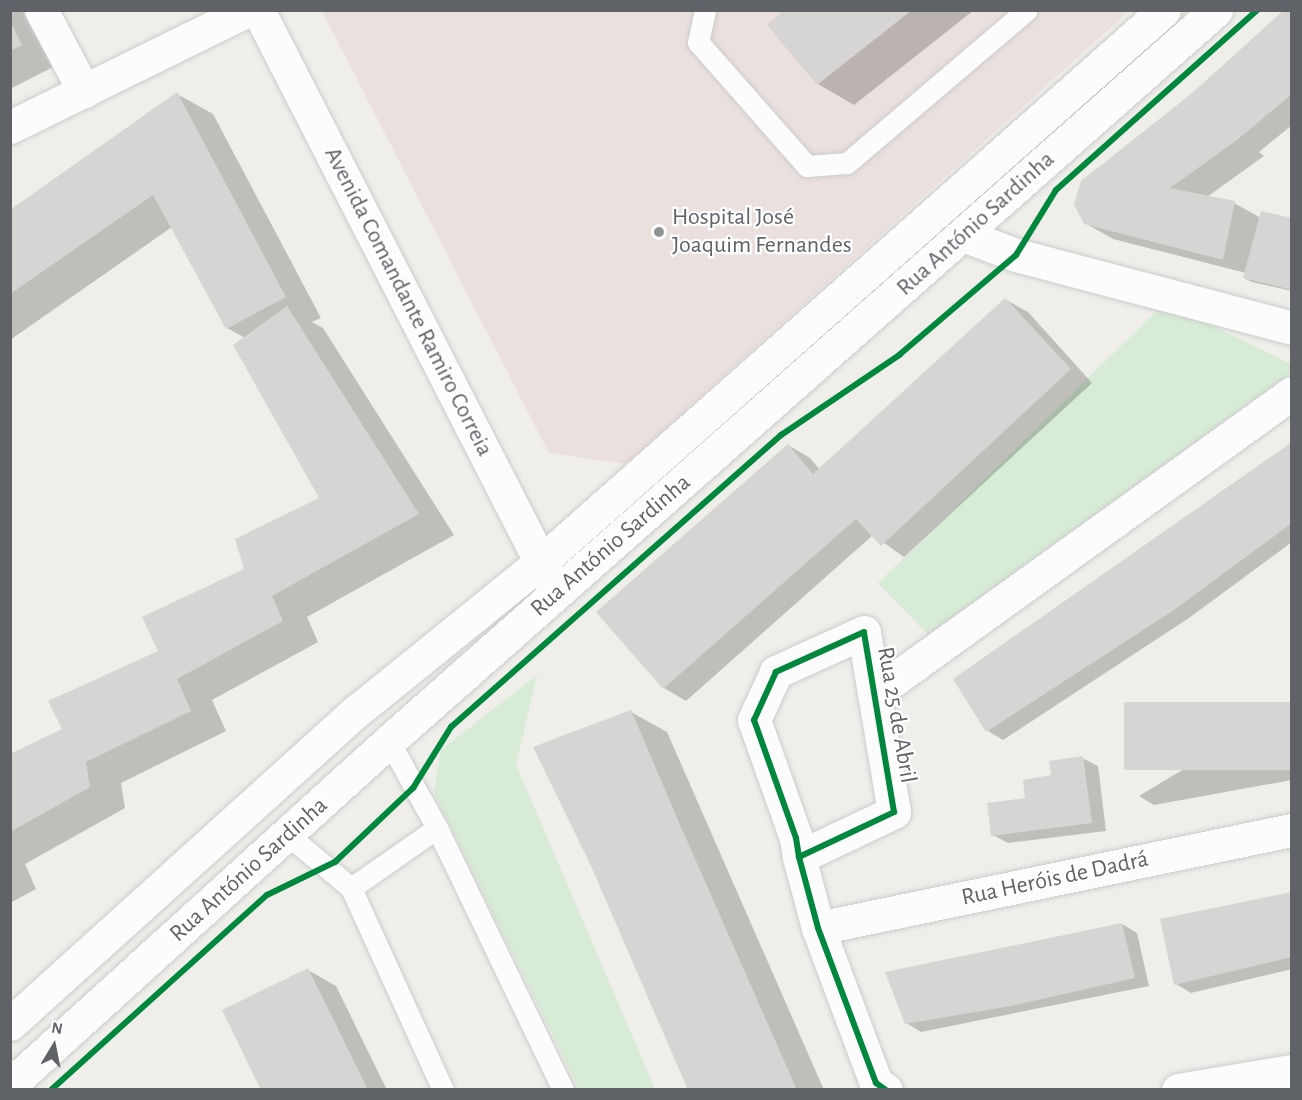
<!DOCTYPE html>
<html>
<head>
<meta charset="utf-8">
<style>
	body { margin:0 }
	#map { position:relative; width:1302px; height:1100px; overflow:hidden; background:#efeeea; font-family:"Alegreya Sans",sans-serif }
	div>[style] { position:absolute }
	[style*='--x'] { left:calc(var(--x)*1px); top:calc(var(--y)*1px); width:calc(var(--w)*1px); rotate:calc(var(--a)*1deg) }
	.medical>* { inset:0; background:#eae0de }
	.green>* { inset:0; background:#d8ebd6 }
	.shadow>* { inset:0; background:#0003 }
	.building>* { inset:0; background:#d6d5d3; transform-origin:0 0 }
	.roads { filter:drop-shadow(0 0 2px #cbcccc) drop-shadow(0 0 2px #cbcccc) }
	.service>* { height:21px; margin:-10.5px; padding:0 10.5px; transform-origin:10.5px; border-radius:10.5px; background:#fdfcfc }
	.minor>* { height:33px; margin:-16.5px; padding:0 16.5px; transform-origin:16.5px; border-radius:16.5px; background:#fdfcfc }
	.secondary>* { height:33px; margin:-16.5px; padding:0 16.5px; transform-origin:16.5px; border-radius:16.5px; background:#fdfcfc }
	.cycleway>* { height:6px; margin:-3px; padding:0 3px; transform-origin:3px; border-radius:3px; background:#00873e }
	.dots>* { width:16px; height:16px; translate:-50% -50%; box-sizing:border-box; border:3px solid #fff; border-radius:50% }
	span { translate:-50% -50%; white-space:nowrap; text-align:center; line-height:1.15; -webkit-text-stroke:4.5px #fff; paint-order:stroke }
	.poi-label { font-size:24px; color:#5f6368 }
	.left { translate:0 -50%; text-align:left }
	.street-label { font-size:24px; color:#5f6368 }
	.frame { position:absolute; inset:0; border:12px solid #5f6368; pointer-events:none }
	.north { position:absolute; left:24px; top:1016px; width:60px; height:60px; -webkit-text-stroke:4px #fff; paint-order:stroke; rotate:10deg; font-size:16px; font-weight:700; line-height:24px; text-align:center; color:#5f6368 }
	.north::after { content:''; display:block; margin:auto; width:21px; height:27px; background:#5f6368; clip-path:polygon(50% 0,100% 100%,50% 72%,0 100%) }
</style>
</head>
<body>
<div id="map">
	<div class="medical">
		<i style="clip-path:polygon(322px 11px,1129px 11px,626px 464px,549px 453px)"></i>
	</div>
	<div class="green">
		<i style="clip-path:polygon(1165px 303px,1291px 364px,1291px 373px,928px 635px,878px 583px)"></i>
		<i style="clip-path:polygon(537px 675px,516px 765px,655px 1089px,579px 1089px,434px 793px,441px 750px)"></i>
	</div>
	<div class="shadow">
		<i style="clip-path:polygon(10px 10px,29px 10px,57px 65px,10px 89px)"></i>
		<i style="clip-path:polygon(787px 10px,974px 10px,854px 105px,818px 84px,769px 25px)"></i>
		<i style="clip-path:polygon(1292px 10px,1292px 125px,1259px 152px,1264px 156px,1207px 197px,1234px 203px,1261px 218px,1292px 220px,1292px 291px,1252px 282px,1244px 278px,1246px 273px,1113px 239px,1085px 223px,1192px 95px)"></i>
		<i style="clip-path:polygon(177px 94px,213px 114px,321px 318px,312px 322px,323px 328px,454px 535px,307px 617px,318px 642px,212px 700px,226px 731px,121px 783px,125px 808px,25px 864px,36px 889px,10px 903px,10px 756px,64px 730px,160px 652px,321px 499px,245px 338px,227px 328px,172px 227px,10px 340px,10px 212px)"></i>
		<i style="clip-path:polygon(1006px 300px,1028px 312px,1092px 383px,904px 557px,873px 535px,686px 701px,664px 688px,788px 445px,810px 458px,820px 470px)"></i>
		<i style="clip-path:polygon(1292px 444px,1292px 542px,1189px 618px,1003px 740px,988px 731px)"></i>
		<i style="clip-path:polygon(1292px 704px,1292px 780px,1154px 805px,1139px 796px)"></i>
		<i style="clip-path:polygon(631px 712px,667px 732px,824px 1090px,691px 1090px)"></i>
		<i style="clip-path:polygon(1082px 758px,1098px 766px,1106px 831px,1008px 843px,993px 835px,1053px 777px)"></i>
		<i style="clip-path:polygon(1292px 893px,1292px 969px,1191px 993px,1176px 984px)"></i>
		<i style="clip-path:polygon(1122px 924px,1137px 933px,1149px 986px,921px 1032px,906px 1023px)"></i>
		<i style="clip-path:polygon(308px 970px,336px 986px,387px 1090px,263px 1090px,224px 1011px)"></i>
	</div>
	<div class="building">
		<i style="clip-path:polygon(784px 10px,912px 10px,817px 85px,767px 25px)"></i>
		<i style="clip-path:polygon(1284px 10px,1292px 10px,1292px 94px,1237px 140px,1170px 188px,1235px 201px,1223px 260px,1084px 224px,1074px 205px,1081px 181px,1191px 94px)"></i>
		<i style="clip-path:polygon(10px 21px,22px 45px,10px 51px)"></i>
		<i style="clip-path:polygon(177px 92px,286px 297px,226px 329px,153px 195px,10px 294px,10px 210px)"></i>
		<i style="clip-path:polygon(1261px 211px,1292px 218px,1292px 290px,1243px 278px)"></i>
		<i style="clip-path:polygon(1005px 298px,1071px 369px,881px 546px,856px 519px,663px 689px,596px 612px,788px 444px,813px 474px)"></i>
		<i style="clip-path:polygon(287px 306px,419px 514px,272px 596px,283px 621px,177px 679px,191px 711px,86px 762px,90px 787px,10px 832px,10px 754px,62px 729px,48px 701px,158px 651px,142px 617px,244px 569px,235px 539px,319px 498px,233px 345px)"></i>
		<i style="clip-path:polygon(1292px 442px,1292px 523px,1174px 610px,986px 732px,953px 679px)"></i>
		<i style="left:1292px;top:702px;width:68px;height:168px;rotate:90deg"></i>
		<i style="clip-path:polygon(631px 710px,681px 827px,797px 1090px,688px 1090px,591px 866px,533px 747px)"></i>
		<i style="clip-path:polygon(1083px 756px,1092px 823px,991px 836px,987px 803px,1025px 798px,1023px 780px,1051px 775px,1049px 761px)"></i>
		<i style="clip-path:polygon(1292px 892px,1292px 957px,1174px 985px,1160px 919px)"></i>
		<i style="clip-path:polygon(1122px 923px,1135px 978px,1011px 1006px,905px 1024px,885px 972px)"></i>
		<i style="clip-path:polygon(308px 968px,345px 1043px,368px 1090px,260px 1088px,222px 1010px)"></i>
	</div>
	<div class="roads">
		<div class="service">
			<i style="--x:705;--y:10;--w:33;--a:102"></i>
			<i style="--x:698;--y:42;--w:165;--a:48.7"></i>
			<i style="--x:807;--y:166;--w:40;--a:-4.3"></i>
			<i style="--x:847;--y:163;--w:236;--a:-40.4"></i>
			<i style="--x:389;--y:741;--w:99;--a:61.1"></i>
			<i style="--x:437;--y:828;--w:291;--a:64.3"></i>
			<i style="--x:437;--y:828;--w:105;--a:145.1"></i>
			<i style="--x:351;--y:888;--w:222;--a:65.5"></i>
			<i style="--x:288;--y:835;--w:82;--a:40.1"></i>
		</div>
		<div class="minor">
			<i style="--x:41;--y:10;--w:92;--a:62"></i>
			<i style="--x:258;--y:10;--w:647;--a:62.88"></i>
			<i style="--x:10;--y:127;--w:265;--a:-26.2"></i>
			<i style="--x:963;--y:235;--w:57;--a:20.7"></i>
			<i style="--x:1016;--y:255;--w:285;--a:14.8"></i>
			<i style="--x:874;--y:694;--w:515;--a:-35.76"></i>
			<i style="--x:799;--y:857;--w:105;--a:-25.3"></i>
			<i style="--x:894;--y:812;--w:182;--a:-99.5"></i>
			<i style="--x:864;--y:632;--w:97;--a:155.6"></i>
			<i style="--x:776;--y:672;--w:53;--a:114.6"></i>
			<i style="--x:754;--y:720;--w:125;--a:70.4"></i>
			<i style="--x:796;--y:838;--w:19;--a:81"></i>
			<i style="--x:799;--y:857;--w:73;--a:75"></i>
			<i style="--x:818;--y:928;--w:165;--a:69.5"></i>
			<i style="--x:876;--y:1083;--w:12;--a:35"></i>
			<i style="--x:818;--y:928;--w:484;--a:-11.7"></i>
			<i style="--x:1178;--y:1090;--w:116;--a:-9.5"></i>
		</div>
		<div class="secondary">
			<i style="--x:10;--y:1024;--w:469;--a:-42.1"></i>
			<i style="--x:358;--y:710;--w:235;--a:-39"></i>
			<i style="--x:541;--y:562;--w:832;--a:-41.54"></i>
			<i style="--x:10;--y:1085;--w:512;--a:-42.23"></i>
			<i style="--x:389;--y:741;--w:1104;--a:-41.47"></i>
		</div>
	</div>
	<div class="cycleway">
		<i style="--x:799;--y:857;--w:105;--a:-25.3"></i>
		<i style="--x:894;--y:812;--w:182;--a:-99.5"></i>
		<i style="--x:864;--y:632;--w:97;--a:155.6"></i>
		<i style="--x:776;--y:672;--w:53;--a:114.6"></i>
		<i style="--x:754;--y:720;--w:125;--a:70.4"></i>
		<i style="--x:796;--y:838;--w:19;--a:81"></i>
		<i style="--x:799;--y:857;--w:73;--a:75"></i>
		<i style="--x:818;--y:928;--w:165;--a:69.5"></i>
		<i style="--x:876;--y:1083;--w:12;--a:35"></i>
		<i style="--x:51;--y:1090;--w:291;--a:-42.1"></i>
		<i style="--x:267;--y:895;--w:76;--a:-25.9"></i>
		<i style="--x:335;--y:862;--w:108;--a:-43.5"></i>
		<i style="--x:413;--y:788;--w:72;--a:-58.1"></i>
		<i style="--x:451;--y:727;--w:441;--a:-41.5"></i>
		<i style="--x:781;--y:435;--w:143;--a:-34.1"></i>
		<i style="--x:899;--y:355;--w:154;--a:-40.5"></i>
		<i style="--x:1016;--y:255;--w:76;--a:-58.4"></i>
		<i style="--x:1056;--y:190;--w:270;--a:-41.8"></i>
	</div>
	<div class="dots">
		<i style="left:659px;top:232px;background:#919496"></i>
	</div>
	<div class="poi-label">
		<span class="left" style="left:672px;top:232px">Hospital José<br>Joaquim Fernandes</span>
	</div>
	<div class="street-label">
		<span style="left:976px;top:224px;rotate:-42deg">Rua António Sardinha</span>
		<span style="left:408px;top:302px;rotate:63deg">Avenida Comandante Ramiro Correia</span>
		<span style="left:611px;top:546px;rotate:-41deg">Rua António Sardinha</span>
		<span style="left:896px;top:715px;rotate:80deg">Rua 25 de Abril</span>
		<span style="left:249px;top:870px;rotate:-42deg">Rua António Sardinha</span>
		<span style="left:1055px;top:879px;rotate:-12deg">Rua Heróis de Dadrá</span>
	</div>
	<div class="frame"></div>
	<div class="north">N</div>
</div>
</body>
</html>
